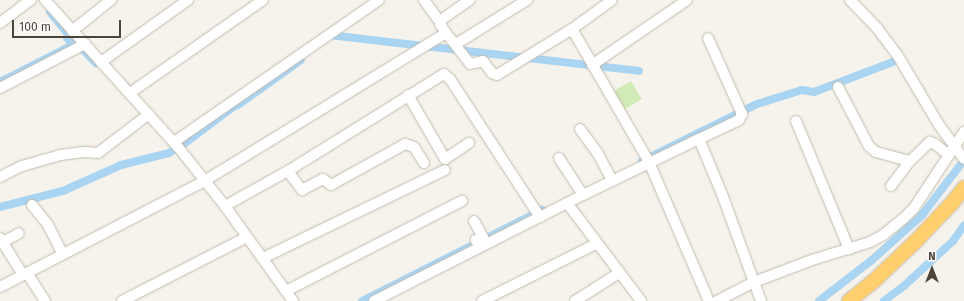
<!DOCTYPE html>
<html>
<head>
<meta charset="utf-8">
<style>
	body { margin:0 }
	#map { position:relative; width:964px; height:301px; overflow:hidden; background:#f6f3ec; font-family:"Fira Sans",sans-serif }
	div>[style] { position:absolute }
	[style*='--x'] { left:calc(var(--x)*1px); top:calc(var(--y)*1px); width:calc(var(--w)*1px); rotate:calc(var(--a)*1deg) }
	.green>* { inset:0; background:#d2eab5; transform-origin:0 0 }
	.canal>* { height:8px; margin:-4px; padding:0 4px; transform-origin:4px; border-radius:4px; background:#a9d4f2 }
	.roads { filter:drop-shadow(0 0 1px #c2bbae) drop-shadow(0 0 1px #c2bbae) }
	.minor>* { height:10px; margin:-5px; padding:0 5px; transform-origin:5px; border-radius:5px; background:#fff }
	.highway>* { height:14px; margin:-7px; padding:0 7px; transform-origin:7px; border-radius:7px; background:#ffcf6e }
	span { translate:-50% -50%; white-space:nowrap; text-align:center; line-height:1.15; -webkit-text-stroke:4px #fff; paint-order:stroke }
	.north { position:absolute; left:912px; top:249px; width:40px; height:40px; -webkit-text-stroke:3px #fff; paint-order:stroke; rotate:0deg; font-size:11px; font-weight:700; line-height:16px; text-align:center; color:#4b4439 }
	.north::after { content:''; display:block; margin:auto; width:14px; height:18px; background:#4b4439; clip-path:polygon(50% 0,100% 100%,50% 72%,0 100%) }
	.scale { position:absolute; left:12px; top:20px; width:109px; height:18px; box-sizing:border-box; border:2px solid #4b4439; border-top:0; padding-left:5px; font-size:12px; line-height:14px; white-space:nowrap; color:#4b4439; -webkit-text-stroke:3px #fff; paint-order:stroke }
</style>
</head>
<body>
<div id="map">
	<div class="green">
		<i style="left:631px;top:81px;width:21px;height:20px;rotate:59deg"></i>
	</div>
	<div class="canal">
		<i style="--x:50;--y:12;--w:27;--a:51"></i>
		<i style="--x:67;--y:33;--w:42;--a:46"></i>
		<i style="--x:327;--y:36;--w:2;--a:-27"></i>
		<i style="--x:329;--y:35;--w:312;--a:6.6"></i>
		<i style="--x:0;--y:82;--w:82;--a:-26.9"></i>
		<i style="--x:73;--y:45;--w:9;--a:-131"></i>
		<i style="--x:238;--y:105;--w:77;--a:-35.5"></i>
		<i style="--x:175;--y:147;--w:3;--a:45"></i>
		<i style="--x:177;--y:149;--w:80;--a:-36.9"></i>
		<i style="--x:642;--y:161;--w:128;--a:-26.4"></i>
		<i style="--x:757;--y:104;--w:47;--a:-17.3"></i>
		<i style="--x:802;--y:90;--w:12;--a:9"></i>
		<i style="--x:814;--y:92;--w:85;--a:-20.8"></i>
		<i style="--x:0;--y:207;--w:65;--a:-14.3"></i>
		<i style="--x:63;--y:191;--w:64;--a:-24.1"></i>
		<i style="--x:121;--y:165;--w:49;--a:-14"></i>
		<i style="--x:169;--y:153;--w:12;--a:-35"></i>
		<i style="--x:362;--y:301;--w:202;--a:-26.8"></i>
		<i style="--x:819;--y:301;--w:67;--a:-37.7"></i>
		<i style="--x:872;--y:260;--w:67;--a:-42"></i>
		<i style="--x:922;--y:215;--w:69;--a:-52.6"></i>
		<i style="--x:884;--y:301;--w:26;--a:-37"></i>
		<i style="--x:905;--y:285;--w:65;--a:-42.5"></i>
		<i style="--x:953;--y:241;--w:19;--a:-55"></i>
	</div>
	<div class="roads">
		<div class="minor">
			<i style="--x:45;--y:0;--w:198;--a:47.9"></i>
			<i style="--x:178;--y:147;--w:75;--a:51.5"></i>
			<i style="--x:225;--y:206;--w:117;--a:54.4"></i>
			<i style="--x:424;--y:0;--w:27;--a:54"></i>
			<i style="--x:850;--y:0;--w:39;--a:46"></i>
			<i style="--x:877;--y:28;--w:35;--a:53"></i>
			<i style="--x:898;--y:56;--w:80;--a:59.3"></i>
			<i style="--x:939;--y:125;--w:42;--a:53.7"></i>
			<i style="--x:0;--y:23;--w:39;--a:-37"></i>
			<i style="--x:572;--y:29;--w:154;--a:59.9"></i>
			<i style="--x:649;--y:162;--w:151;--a:66.7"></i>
			<i style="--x:72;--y:31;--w:50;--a:-38.5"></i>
			<i style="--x:446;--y:33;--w:11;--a:-124"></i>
			<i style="--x:440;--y:24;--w:4;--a:-76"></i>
			<i style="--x:441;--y:20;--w:35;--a:-35"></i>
			<i style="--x:456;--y:44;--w:84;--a:-31.8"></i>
			<i style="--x:101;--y:62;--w:107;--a:-35.5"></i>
			<i style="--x:592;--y:65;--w:115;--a:-34.4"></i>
			<i style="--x:838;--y:87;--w:67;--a:62.3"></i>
			<i style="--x:869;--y:146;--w:9;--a:41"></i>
			<i style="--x:876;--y:152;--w:35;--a:15"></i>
			<i style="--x:910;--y:161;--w:28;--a:-44"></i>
			<i style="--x:930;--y:142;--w:5;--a:22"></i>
			<i style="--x:935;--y:144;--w:18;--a:38"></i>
			<i style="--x:0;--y:88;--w:96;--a:-27.4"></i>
			<i style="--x:130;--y:93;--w:162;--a:-35"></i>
			<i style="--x:408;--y:95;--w:74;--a:60"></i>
			<i style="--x:445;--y:159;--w:29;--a:-34"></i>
			<i style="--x:796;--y:121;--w:139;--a:67.5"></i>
			<i style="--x:580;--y:129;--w:29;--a:54"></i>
			<i style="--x:597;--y:152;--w:32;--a:62"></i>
			<i style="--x:699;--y:139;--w:44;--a:-25.4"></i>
			<i style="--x:739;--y:120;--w:7;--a:-63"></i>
			<i style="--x:742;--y:114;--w:83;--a:-114.1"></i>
			<i style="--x:174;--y:142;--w:249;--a:-34.7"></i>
			<i style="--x:559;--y:158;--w:44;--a:57"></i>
			<i style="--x:288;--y:171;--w:24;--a:54"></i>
			<i style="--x:302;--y:190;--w:24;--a:-28"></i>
			<i style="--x:323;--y:179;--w:10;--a:37"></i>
			<i style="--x:331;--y:185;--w:85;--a:-29"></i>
			<i style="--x:405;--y:144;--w:9;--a:18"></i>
			<i style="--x:414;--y:147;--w:19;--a:58"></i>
			<i style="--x:0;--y:177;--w:25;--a:-27"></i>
			<i style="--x:22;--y:166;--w:40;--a:-16"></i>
			<i style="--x:60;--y:155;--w:26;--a:-7"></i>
			<i style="--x:86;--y:152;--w:12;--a:5"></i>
			<i style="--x:98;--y:153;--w:64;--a:-37.4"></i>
			<i style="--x:891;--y:186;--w:31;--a:-53"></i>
			<i style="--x:567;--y:203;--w:123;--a:52.9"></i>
			<i style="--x:32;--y:205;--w:26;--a:51"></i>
			<i style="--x:48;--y:225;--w:33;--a:63"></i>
			<i style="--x:225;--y:206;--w:72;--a:-29.1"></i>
			<i style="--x:288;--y:171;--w:184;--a:-31.9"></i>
			<i style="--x:444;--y:74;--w:8;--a:40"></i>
			<i style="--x:450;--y:79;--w:165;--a:56.9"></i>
			<i style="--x:474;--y:221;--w:18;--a:61"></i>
			<i style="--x:483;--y:237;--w:8;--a:157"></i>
			<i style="--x:476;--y:240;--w:8;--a:60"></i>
			<i style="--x:0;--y:238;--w:44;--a:58.1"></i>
			<i style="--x:3;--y:242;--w:18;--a:-29"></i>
			<i style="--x:263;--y:258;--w:202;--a:-25.8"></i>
			<i style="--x:27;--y:273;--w:33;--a:57"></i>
			<i style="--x:0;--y:287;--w:232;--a:-27.4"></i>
			<i style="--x:206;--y:180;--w:281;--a:-31.5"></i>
			<i style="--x:446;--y:33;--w:39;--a:52"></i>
			<i style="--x:470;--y:64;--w:13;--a:-13"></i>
			<i style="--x:483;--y:61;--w:15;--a:53"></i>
			<i style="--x:492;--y:73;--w:5;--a:22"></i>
			<i style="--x:497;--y:75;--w:88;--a:-31.5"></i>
			<i style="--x:572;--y:29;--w:49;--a:-35.9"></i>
			<i style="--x:286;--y:291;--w:198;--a:-27.1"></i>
			<i style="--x:122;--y:301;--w:140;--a:-27.1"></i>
			<i style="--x:374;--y:301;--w:234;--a:-26.9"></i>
			<i style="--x:583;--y:195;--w:129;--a:-25.8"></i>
			<i style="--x:699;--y:139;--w:60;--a:67.3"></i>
			<i style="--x:722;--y:194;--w:114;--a:70"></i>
			<i style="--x:482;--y:301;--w:127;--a:-26.6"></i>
			<i style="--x:575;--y:301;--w:52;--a:-32.5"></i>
			<i style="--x:717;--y:301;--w:42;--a:-27.2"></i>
			<i style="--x:754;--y:282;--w:62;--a:-20.8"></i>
			<i style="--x:812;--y:260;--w:61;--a:-17.2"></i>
			<i style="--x:870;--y:242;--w:15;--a:-28"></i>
			<i style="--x:883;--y:235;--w:27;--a:-39"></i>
			<i style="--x:904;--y:218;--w:14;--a:-45"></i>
			<i style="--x:914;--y:208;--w:91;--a:-56.7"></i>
		</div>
		<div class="highway">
			<i style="--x:849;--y:301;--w:36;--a:-39"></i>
			<i style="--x:877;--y:278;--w:54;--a:-43.5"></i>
			<i style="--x:916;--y:241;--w:54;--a:-46.5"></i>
			<i style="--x:953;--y:202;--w:18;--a:-52"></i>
		</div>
	</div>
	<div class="north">N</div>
	<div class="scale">100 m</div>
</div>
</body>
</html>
